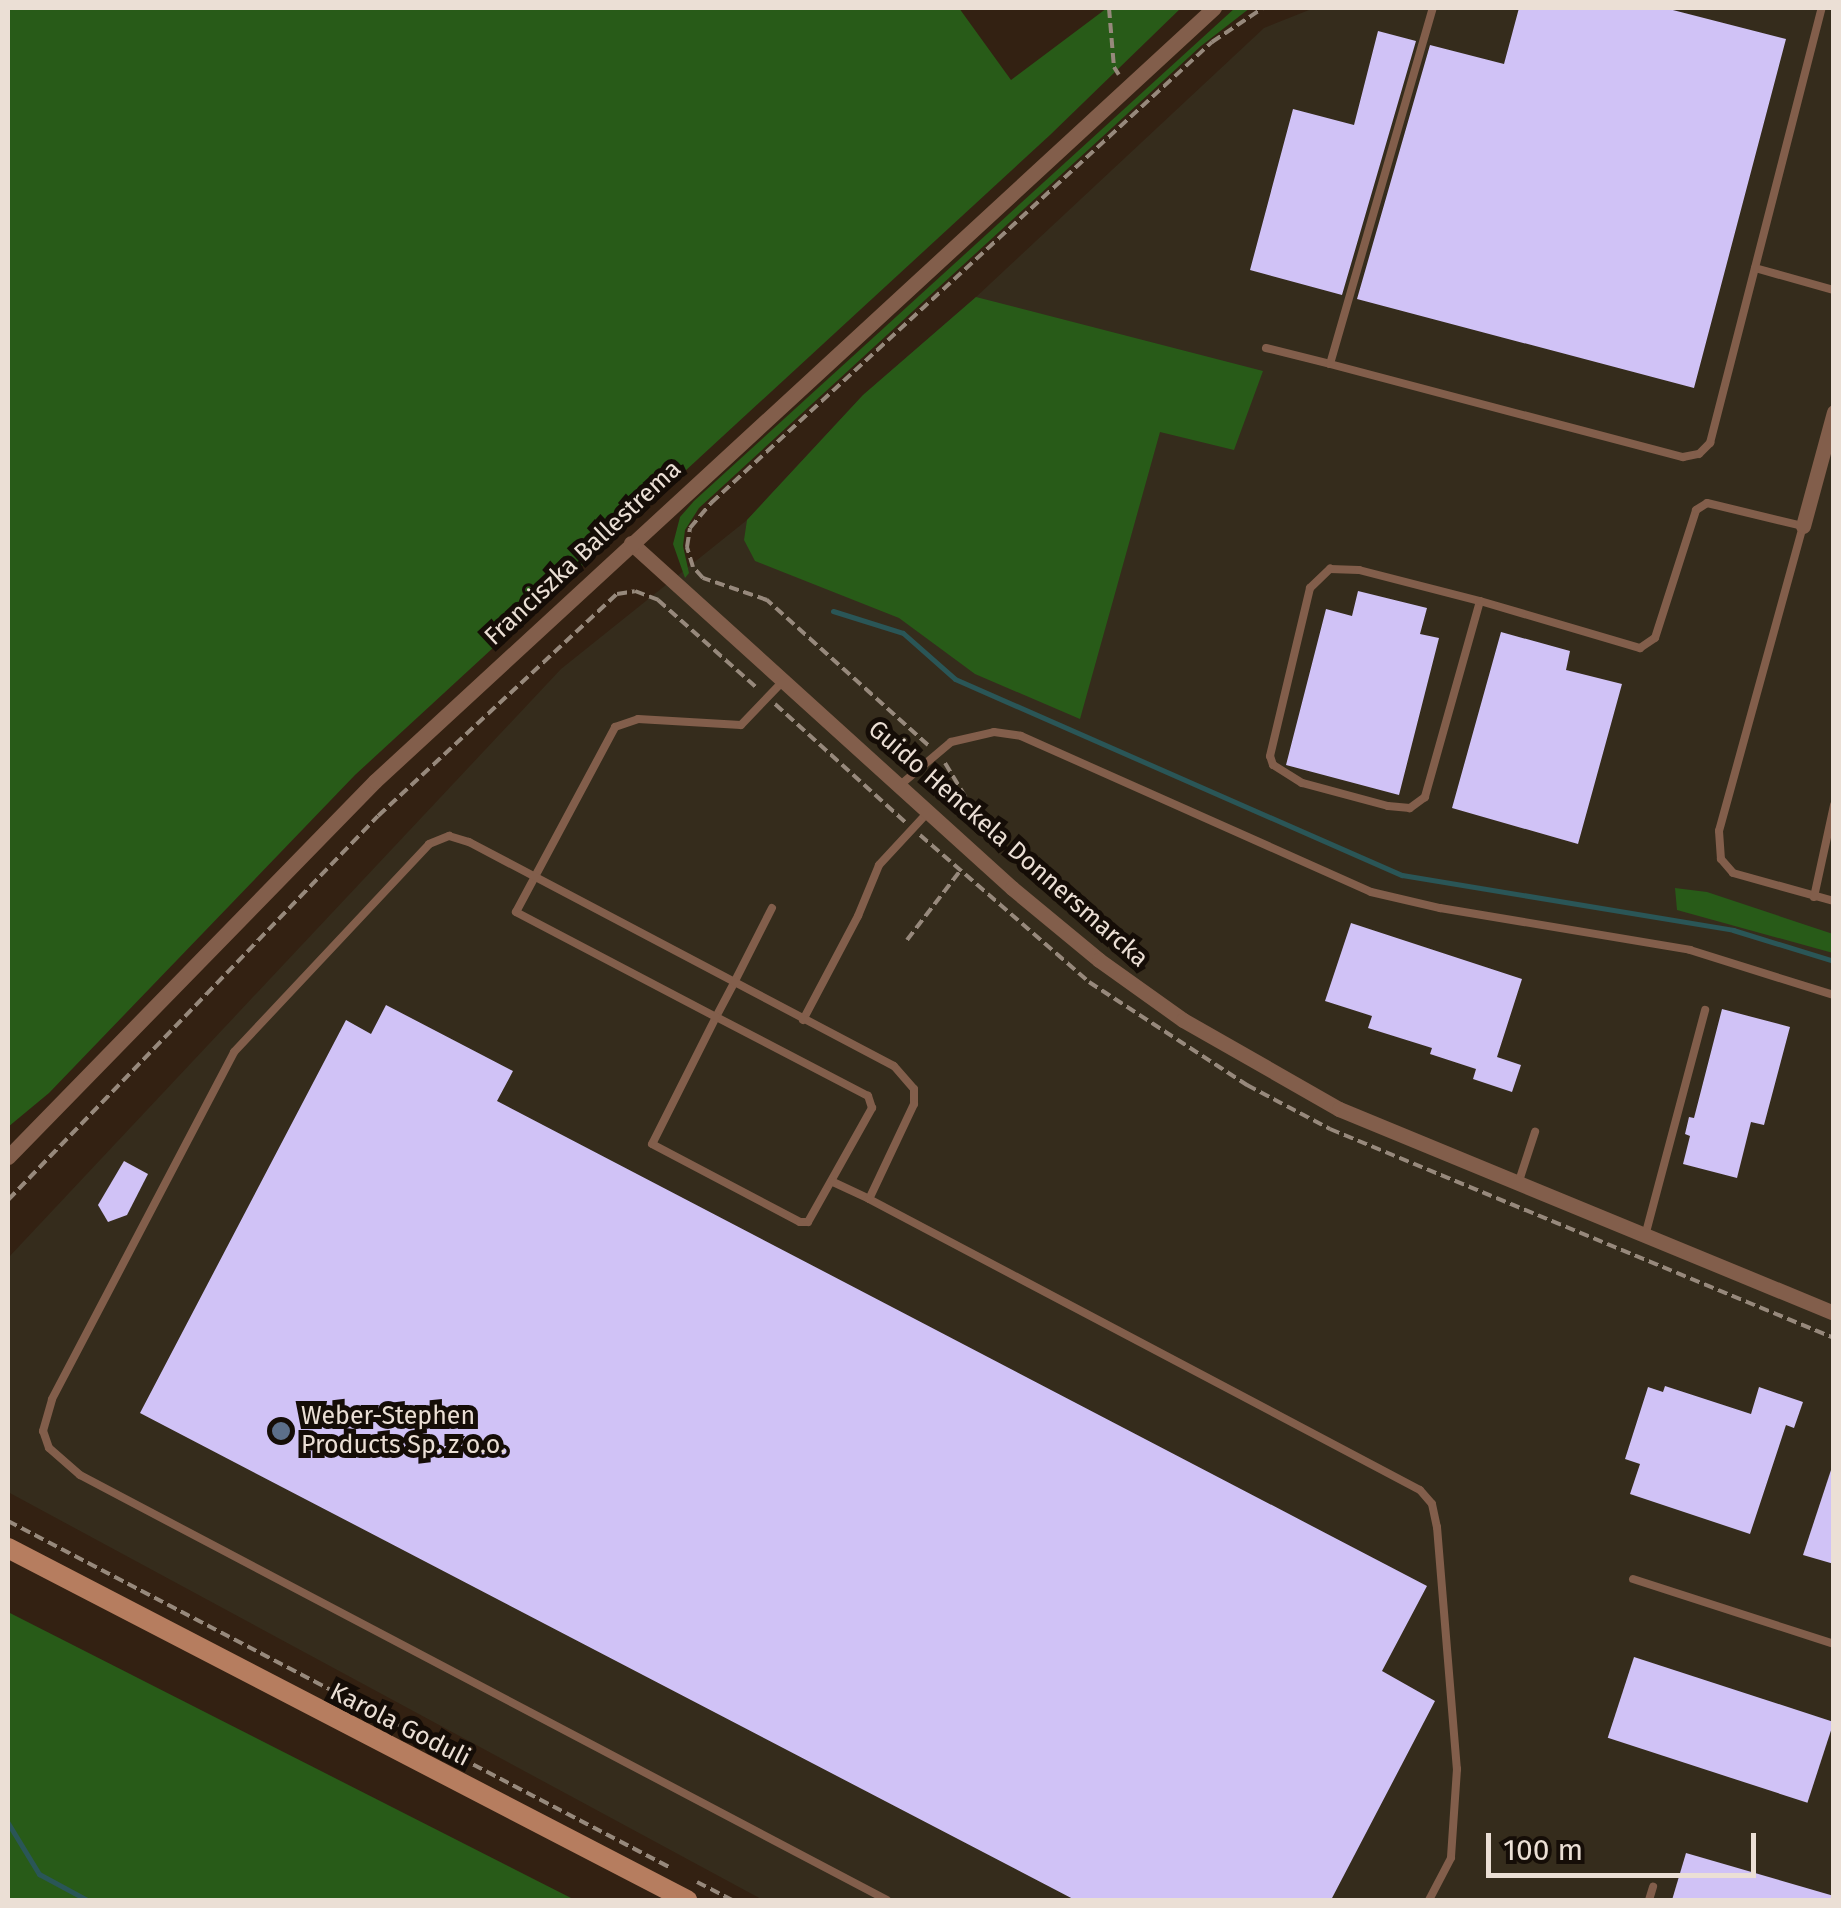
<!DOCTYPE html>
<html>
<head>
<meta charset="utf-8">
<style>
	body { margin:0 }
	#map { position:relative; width:1841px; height:1908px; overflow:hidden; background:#332112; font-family:"Fira Sans",sans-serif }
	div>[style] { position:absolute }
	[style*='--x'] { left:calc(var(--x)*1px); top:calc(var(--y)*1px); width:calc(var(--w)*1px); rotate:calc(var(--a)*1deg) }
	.industrial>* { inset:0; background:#352c1c }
	.green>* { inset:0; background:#285b18 }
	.stream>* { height:5px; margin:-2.5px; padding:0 2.5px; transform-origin:2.5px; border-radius:2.5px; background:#2a5657 }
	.building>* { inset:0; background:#d0c2f6; transform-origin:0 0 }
	.path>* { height:4px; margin-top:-2px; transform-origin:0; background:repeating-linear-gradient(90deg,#97897c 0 10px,transparent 0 15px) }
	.lane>* { height:8px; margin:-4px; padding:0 4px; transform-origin:4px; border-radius:4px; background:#825e4b }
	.street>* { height:15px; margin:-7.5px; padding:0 7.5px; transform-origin:7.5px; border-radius:7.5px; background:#825e4b }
	.secondary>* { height:20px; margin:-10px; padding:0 10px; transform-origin:10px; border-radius:10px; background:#b67d5f }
	.dots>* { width:28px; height:28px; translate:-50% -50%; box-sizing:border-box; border:5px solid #150d07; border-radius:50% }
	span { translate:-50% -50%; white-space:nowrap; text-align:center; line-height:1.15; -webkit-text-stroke:10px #150d07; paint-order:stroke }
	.street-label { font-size:25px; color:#ebdfd5 }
	.poi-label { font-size:25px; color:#ebdfd5 }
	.left { translate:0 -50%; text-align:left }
	.frame { position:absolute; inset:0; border:10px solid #ebdfd5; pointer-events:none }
	.scale { position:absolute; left:1486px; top:1833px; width:270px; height:45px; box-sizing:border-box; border:5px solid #ebdfd5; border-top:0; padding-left:12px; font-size:30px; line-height:35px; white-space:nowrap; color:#ebdfd5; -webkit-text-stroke:8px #150d07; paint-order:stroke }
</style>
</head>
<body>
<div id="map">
	<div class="industrial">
		<i style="clip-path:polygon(1314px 8px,1833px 8px,1833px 1900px,763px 1900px,8px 1492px,8px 1258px,561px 669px,747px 520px,863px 395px,976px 297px,1264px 28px)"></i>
	</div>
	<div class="green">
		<i style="clip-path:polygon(8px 8px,959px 8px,1011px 80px,1107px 8px,1181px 8px,1050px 135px,355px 775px,49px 1093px,8px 1127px)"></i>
		<i style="clip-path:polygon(1235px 8px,1250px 8px,1201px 46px,699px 508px,685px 530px,683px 546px,689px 573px,685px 578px,673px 544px,680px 517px,694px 501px)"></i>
		<i style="clip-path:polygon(976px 297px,1263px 371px,1234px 450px,1160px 432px,1080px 719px,975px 674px,899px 618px,755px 561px,744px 540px,747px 520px,863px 395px)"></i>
		<i style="clip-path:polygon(1675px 888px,1707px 892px,1833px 934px,1833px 953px,1677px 910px)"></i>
		<i style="clip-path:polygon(8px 1612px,575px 1900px,8px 1900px)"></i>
	</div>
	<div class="stream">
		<i style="--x:833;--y:611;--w:73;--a:17.4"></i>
		<i style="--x:903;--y:633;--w:69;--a:41.5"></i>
		<i style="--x:955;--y:679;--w:488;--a:23.7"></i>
		<i style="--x:1402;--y:875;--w:336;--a:9.4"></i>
		<i style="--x:1733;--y:930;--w:106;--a:17.1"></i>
		<i style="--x:8;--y:1823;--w:60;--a:58.7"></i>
		<i style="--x:39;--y:1874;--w:55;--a:28.4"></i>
	</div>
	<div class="building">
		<i style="clip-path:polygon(1519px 8px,1665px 8px,1786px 39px,1694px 388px,1357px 299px,1430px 45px,1504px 64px)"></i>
		<i style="clip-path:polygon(1378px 31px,1416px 41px,1342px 295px,1250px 270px,1293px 109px,1354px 125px)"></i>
		<i style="clip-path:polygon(1358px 591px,1427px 608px,1420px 634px,1439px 638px,1399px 795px,1286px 765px,1326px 609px,1352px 616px)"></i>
		<i style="clip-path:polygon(1501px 632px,1570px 651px,1566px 670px,1622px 684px,1578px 844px,1452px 808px)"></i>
		<i style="clip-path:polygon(1351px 923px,1522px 979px,1497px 1057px,1521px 1065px,1512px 1092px,1473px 1079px,1476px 1069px,1430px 1054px,1432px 1048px,1368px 1028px,1372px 1016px,1325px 1001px)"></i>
		<i style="clip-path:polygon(386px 1005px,513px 1071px,497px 1101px,1427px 1586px,1382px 1671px,1435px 1701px,1331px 1900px,1075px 1900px,140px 1413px,346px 1020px,371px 1034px)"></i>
		<i style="clip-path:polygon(1722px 1009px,1790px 1027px,1764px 1125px,1751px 1122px,1737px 1178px,1683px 1164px,1690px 1136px,1685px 1134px,1689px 1117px,1694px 1118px)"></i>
		<i style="clip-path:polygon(124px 1161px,148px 1174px,127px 1215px,108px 1222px,98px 1205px)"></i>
		<i style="clip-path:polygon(1665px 1386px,1751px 1414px,1759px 1387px,1803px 1402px,1794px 1428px,1786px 1425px,1750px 1534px,1630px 1494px,1640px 1464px,1625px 1459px,1648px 1387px,1663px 1392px)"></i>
		<i style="clip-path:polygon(1831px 1470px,1834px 1471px,1834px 1564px,1803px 1555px)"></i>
		<i style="left:1634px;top:1657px;width:210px;height:85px;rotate:18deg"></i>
		<i style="clip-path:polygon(1686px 1853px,1834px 1896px,1834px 1900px,1672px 1900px)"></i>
	</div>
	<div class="path">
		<i style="--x:1109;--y:8;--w:59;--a:85.2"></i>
		<i style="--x:1114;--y:67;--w:9;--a:58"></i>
		<i style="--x:775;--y:704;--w:176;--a:42.2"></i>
		<i style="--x:928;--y:745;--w:217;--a:-138"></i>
		<i style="--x:767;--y:600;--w:68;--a:-161"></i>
		<i style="--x:703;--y:578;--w:15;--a:-132"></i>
		<i style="--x:693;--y:567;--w:21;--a:-107"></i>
		<i style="--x:687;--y:547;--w:19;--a:-81"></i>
		<i style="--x:690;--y:528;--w:33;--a:-50"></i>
		<i style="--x:711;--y:503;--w:681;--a:-42.62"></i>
		<i style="--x:1212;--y:42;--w:61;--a:-33.7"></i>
		<i style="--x:945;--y:763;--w:68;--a:58.9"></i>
		<i style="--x:980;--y:821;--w:13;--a:119"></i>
		<i style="--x:920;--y:835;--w:224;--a:41"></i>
		<i style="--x:1089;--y:982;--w:189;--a:33.1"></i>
		<i style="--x:1247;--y:1085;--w:94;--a:27.9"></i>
		<i style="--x:1330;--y:1129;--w:546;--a:22.52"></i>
		<i style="--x:907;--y:940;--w:87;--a:-52.5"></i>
		<i style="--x:8;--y:1200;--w:533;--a:-46.06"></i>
		<i style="--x:378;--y:816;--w:326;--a:-42.9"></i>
		<i style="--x:617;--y:594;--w:18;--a:-9"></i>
		<i style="--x:635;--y:591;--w:25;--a:21"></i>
		<i style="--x:658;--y:600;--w:132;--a:41.6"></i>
		<i style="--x:8;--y:1521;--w:748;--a:27.63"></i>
		<i style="--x:697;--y:1882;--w:39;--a:27"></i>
	</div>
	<div class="lane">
		<i style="--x:1755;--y:268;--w:82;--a:15.6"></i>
		<i style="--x:1266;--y:348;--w:66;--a:14"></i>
		<i style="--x:1330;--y:364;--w:371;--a:-73.9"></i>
		<i style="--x:1330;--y:364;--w:365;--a:14.8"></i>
		<i style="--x:1683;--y:457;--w:16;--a:-11"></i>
		<i style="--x:1699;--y:454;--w:16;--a:-45"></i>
		<i style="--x:1710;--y:443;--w:449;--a:-75.6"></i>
		<i style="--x:1480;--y:601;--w:204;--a:105.7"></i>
		<i style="--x:1425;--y:797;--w:19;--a:144"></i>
		<i style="--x:1410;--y:808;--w:22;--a:-175"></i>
		<i style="--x:1388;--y:806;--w:89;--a:-165"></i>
		<i style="--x:1302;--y:783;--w:34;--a:-148"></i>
		<i style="--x:1273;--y:765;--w:9;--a:-108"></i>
		<i style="--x:1270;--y:756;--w:173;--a:-76.6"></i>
		<i style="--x:1310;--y:588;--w:28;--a:-44"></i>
		<i style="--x:1330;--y:569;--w:29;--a:2"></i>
		<i style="--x:1359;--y:570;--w:125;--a:14.4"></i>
		<i style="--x:1480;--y:601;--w:167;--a:16.4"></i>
		<i style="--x:1640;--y:648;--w:18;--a:-34"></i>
		<i style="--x:1655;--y:638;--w:134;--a:-72.2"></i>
		<i style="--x:1696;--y:510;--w:13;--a:-32"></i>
		<i style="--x:1707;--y:503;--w:99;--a:13.5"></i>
		<i style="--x:1803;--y:526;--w:316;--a:105.4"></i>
		<i style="--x:1719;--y:831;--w:28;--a:86"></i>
		<i style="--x:1721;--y:859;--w:18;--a:49"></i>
		<i style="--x:1733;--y:873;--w:105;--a:15.5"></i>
		<i style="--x:899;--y:786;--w:68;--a:-40.2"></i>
		<i style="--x:951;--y:742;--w:44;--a:-13.1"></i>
		<i style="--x:994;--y:732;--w:27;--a:8"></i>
		<i style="--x:1021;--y:736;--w:383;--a:24"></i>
		<i style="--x:1371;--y:892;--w:71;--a:13.1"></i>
		<i style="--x:1440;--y:908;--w:254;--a:9.5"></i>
		<i style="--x:1690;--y:950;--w:151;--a:17.4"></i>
		<i style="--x:1814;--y:897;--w:94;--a:-77.7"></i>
		<i style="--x:772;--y:908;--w:84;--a:116.9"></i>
		<i style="--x:734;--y:983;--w:38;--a:118"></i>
		<i style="--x:716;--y:1017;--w:142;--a:116.7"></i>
		<i style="--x:652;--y:1144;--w:167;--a:27.8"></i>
		<i style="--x:800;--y:1222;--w:8;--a:0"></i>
		<i style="--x:808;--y:1222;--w:131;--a:-60.7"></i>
		<i style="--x:872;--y:1108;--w:13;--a:-108"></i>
		<i style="--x:868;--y:1096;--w:171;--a:-152.5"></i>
		<i style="--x:716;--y:1017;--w:226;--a:-152.3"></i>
		<i style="--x:516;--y:912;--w:210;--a:-61.8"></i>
		<i style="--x:615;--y:727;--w:24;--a:-19"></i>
		<i style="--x:638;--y:719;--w:103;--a:3.3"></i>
		<i style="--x:741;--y:725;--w:61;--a:-46.3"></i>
		<i style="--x:803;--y:1020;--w:118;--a:-62.1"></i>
		<i style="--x:858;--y:916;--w:55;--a:-67.6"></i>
		<i style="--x:879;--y:865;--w:72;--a:-47.2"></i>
		<i style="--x:1519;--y:1181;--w:52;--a:-71.9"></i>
		<i style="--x:833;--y:1182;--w:40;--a:25"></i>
		<i style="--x:1645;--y:1236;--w:234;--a:-75.1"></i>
		<i style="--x:1633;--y:1579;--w:211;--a:17.9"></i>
		<i style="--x:887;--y:1900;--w:912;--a:-152.23"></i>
		<i style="--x:80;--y:1475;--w:41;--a:-138.9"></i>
		<i style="--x:49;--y:1448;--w:18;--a:-109"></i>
		<i style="--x:43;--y:1431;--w:33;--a:-74"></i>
		<i style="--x:52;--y:1399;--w:392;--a:-62.3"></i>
		<i style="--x:234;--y:1052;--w:285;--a:-46.8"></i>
		<i style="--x:429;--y:844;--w:22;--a:-22"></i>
		<i style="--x:449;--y:836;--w:21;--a:17"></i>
		<i style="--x:469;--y:842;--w:480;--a:27.8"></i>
		<i style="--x:894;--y:1066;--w:30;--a:49"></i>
		<i style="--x:914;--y:1089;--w:15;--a:90"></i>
		<i style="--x:914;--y:1104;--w:105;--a:115.3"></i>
		<i style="--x:869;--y:1199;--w:623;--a:27.84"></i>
		<i style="--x:1420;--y:1490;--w:18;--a:49"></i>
		<i style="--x:1432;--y:1504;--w:24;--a:78"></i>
		<i style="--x:1437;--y:1527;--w:243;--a:85.3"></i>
		<i style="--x:1457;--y:1769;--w:89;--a:93.9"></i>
		<i style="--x:1451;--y:1858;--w:47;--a:117.6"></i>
		<i style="--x:1649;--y:1900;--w:14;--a:-73"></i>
	</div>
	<div class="street">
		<i style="--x:1803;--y:526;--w:118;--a:-74.8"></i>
		<i style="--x:631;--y:543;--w:514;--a:42.16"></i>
		<i style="--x:1012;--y:888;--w:113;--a:39.6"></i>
		<i style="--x:1099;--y:960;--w:103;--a:35.5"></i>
		<i style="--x:1183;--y:1020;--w:180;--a:29.7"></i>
		<i style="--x:1339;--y:1109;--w:535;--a:22.4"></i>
		<i style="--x:8;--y:1157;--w:525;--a:-45.69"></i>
		<i style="--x:375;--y:781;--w:1141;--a:-42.66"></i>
	</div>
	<div class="secondary">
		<i style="--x:8;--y:1548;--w:765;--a:27.4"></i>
	</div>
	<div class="dots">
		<i style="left:281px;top:1431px;background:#5c6f8a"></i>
	</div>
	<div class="street-label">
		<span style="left:583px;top:553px;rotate:-43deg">Franciszka Ballestrema</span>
		<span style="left:1008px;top:844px;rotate:41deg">Guido Henckela Donnersmarcka</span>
		<span style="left:400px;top:1725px;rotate:27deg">Karola Goduli</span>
	</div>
	<div class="poi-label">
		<span class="left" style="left:301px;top:1431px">Weber-Stephen<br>Products Sp. z o.o.</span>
	</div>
	<div class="frame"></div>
	<div class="scale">100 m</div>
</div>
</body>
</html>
